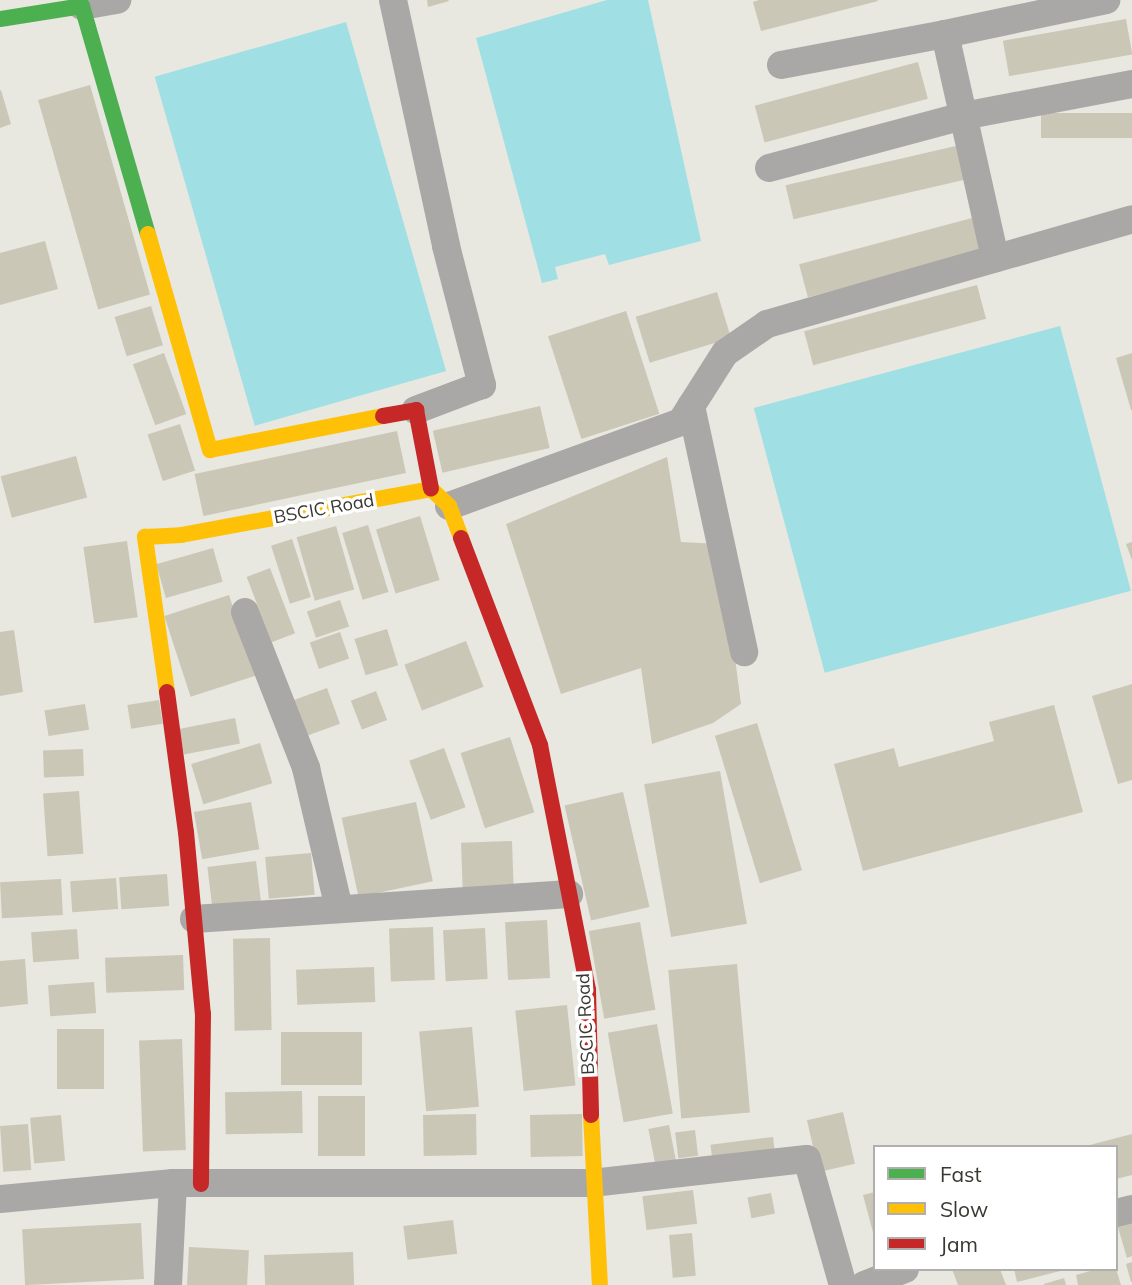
<!DOCTYPE html>
<html>
<head>
<meta charset="utf-8">
<style>
	body { margin:0 }
	#map { position:relative; width:1132px; height:1285px; overflow:hidden; background:#e8e7e0; font-family:Mulish,sans-serif }
	div>[style] { position:absolute }
	[style*='--x'] { left:calc(var(--x)*1px); top:calc(var(--y)*1px); width:calc(var(--w)*1px); rotate:calc(var(--a)*1deg) }
	.water>* { inset:0; background:#a0e0e4; transform-origin:0 0 }
	.building>* { inset:0; background:#cac7b7; transform-origin:0 0 }
	.street>* { height:28px; margin:-14px; padding:0 14px; transform-origin:14px; border-radius:14px; background:#aaa8a6 }
	.fast>* { height:16px; margin:-8px; padding:0 8px; transform-origin:8px; border-radius:8px; background:#4caf50 }
	.slow>* { height:16px; margin:-8px; padding:0 8px; transform-origin:8px; border-radius:8px; background:#ffc107 }
	.jam>* { height:16px; margin:-8px; padding:0 8px; transform-origin:8px; border-radius:8px; background:#c62828 }
	span { translate:-50% -50%; white-space:nowrap; text-align:center; line-height:1.15; -webkit-text-stroke:7px #fff; paint-order:stroke }
	.street-label { font-size:18px; color:#393833 }
	.legend { position:absolute; left:873px; top:1145px; width:245px; height:126px; box-sizing:border-box; background:#fff; border:2px solid #b0afad; margin:0; padding:9px 12px; list-style:none; font-size:21px; color:#393833 }
	.legend li { display:flex; align-items:center; gap:14px; height:35px }
	.legend b { width:35px; border:2px solid #b0afad }
</style>
</head>
<body>
<div id="map">
	<div class="water">
		<i style="clip-path:polygon(607px 0,648px 0,701px 241px,609px 265px,605px 254px,555px 267px,558px 279px,542px 283px,476px 38px)"></i>
		<i style="left:346px;top:22px;width:363px;height:199px;rotate:74deg"></i>
		<i style="left:1060px;top:326px;width:274px;height:317px;rotate:75deg"></i>
	</div>
	<div class="building">
		<i style="clip-path:polygon(427px 0,448px 0,449px 1px,428px 7px)"></i>
		<i style="clip-path:polygon(759px 0,877px 0,878px 1px,761px 31px,753px 2px)"></i>
		<i style="left:1126px;top:19px;width:36px;height:125px;rotate:80deg"></i>
		<i style="left:918px;top:62px;width:38px;height:169px;rotate:75deg"></i>
		<i style="left:90px;top:85px;width:218px;height:54px;rotate:74deg"></i>
		<i style="clip-path:polygon(1px 90px,11px 124px,0 128px,0 91px)"></i>
		<i style="left:1132px;top:113px;width:25px;height:91px;rotate:90deg"></i>
		<i style="left:960px;top:145px;width:35px;height:179px;rotate:77deg"></i>
		<i style="left:972px;top:218px;width:34px;height:179px;rotate:75deg"></i>
		<i style="clip-path:polygon(45px 241px,58px 289px,0 305px,0 253px)"></i>
		<i style="left:977px;top:285px;width:35px;height:179px;rotate:75deg"></i>
		<i style="left:717px;top:292px;width:48px;height:85px;rotate:73deg"></i>
		<i style="left:151px;top:306px;width:41px;height:38px;rotate:73deg"></i>
		<i style="left:626px;top:311px;width:108px;height:82px;rotate:72deg"></i>
		<i style="left:164px;top:353px;width:65px;height:33px;rotate:70deg"></i>
		<i style="clip-path:polygon(1132px 353px,1132px 410px,1131px 410px,1116px 358px)"></i>
		<i style="left:540px;top:406px;width:43px;height:110px;rotate:77deg"></i>
		<i style="left:180px;top:424px;width:49px;height:34px;rotate:72deg"></i>
		<i style="left:397px;top:431px;width:43px;height:207px;rotate:78deg"></i>
		<i style="left:76px;top:456px;width:43px;height:78px;rotate:75deg"></i>
		<i style="clip-path:polygon(667px 457px,681px 542px,720px 544px,741px 704px,713px 723px,652px 744px,641px 668px,561px 694px,506px 524px)"></i>
		<i style="left:420px;top:516px;width:67px;height:46px;rotate:73deg"></i>
		<i style="left:368px;top:525px;width:70px;height:27px;rotate:73deg"></i>
		<i style="left:336px;top:526px;width:66px;height:41px;rotate:74deg"></i>
		<i style="left:292px;top:539px;width:61px;height:22px;rotate:72deg"></i>
		<i style="left:127px;top:541px;width:77px;height:44px;rotate:82deg"></i>
		<i style="clip-path:polygon(1132px 542px,1132px 560px,1126px 544px)"></i>
		<i style="left:213px;top:548px;width:35px;height:59px;rotate:74deg"></i>
		<i style="left:270px;top:568px;width:70px;height:25px;rotate:69deg"></i>
		<i style="left:229px;top:595px;width:85px;height:68px;rotate:72deg"></i>
		<i style="left:340px;top:600px;width:28px;height:35px;rotate:71deg"></i>
		<i style="left:387px;top:629px;width:38px;height:34px;rotate:73deg"></i>
		<i style="clip-path:polygon(14px 630px,23px 692px,0 696px,0 632px)"></i>
		<i style="left:340px;top:632px;width:28px;height:32px;rotate:71deg"></i>
		<i style="left:466px;top:641px;width:49px;height:66px;rotate:69deg"></i>
		<i style="clip-path:polygon(1132px 684px,1132px 780px,1118px 784px,1092px 696px)"></i>
		<i style="left:327px;top:688px;width:38px;height:38px;rotate:70deg"></i>
		<i style="left:376px;top:691px;width:31px;height:27px;rotate:69deg"></i>
		<i style="left:159px;top:700px;width:24px;height:32px;rotate:81deg"></i>
		<i style="left:85px;top:704px;width:26px;height:41px;rotate:81deg"></i>
		<i style="clip-path:polygon(1054px 705px,1083px 812px,863px 871px,834px 764px,894px 748px,899px 767px,994px 741px,989px 722px)"></i>
		<i style="left:235px;top:718px;width:26px;height:57px;rotate:79deg"></i>
		<i style="left:757px;top:723px;width:154px;height:44px;rotate:73deg"></i>
		<i style="left:510px;top:737px;width:79px;height:52px;rotate:72deg"></i>
		<i style="left:260px;top:743px;width:42px;height:72px;rotate:73deg"></i>
		<i style="left:444px;top:748px;width:63px;height:37px;rotate:70deg"></i>
		<i style="left:83px;top:749px;width:27px;height:40px;rotate:88deg"></i>
		<i style="left:720px;top:771px;width:155px;height:77px;rotate:80deg"></i>
		<i style="left:79px;top:791px;width:63px;height:36px;rotate:86deg"></i>
		<i style="left:623px;top:792px;width:118px;height:60px;rotate:77deg"></i>
		<i style="left:251px;top:802px;width:48px;height:58px;rotate:80deg"></i>
		<i style="left:416px;top:802px;width:81px;height:76px;rotate:78deg"></i>
		<i style="left:512px;top:841px;width:51px;height:51px;rotate:88deg"></i>
		<i style="left:311px;top:853px;width:42px;height:46px;rotate:85deg"></i>
		<i style="left:256px;top:861px;width:40px;height:49px;rotate:83deg"></i>
		<i style="left:167px;top:874px;width:32px;height:48px;rotate:86deg"></i>
		<i style="left:116px;top:878px;width:31px;height:46px;rotate:86deg"></i>
		<i style="left:61px;top:879px;width:36px;height:61px;rotate:87deg"></i>
		<i style="left:547px;top:920px;width:58px;height:42px;rotate:87deg"></i>
		<i style="left:640px;top:922px;width:89px;height:52px;rotate:80deg"></i>
		<i style="left:433px;top:927px;width:53px;height:44px;rotate:88deg"></i>
		<i style="left:485px;top:928px;width:51px;height:42px;rotate:87deg"></i>
		<i style="left:77px;top:929px;width:30px;height:46px;rotate:86deg"></i>
		<i style="left:270px;top:938px;width:92px;height:37px;rotate:89deg"></i>
		<i style="left:183px;top:955px;width:35px;height:78px;rotate:88deg"></i>
		<i style="clip-path:polygon(25px 959px,28px 1004px,0 1007px,0 961px)"></i>
		<i style="left:737px;top:964px;width:149px;height:69px;rotate:85deg"></i>
		<i style="left:374px;top:967px;width:35px;height:78px;rotate:88deg"></i>
		<i style="left:94px;top:982px;width:31px;height:46px;rotate:86deg"></i>
		<i style="left:567px;top:1005px;width:81px;height:52px;rotate:84deg"></i>
		<i style="left:657px;top:1024px;width:91px;height:50px;rotate:80deg"></i>
		<i style="left:472px;top:1027px;width:80px;height:53px;rotate:85deg"></i>
		<i style="left:57px;top:1029px;width:47px;height:60px"></i>
		<i style="left:362px;top:1032px;width:53px;height:81px;rotate:90deg"></i>
		<i style="left:182px;top:1039px;width:111px;height:43px;rotate:88deg"></i>
		<i style="left:302px;top:1091px;width:42px;height:77px;rotate:89deg"></i>
		<i style="left:318px;top:1096px;width:47px;height:60px"></i>
		<i style="left:843px;top:1112px;width:53px;height:37px;rotate:77deg"></i>
		<i style="left:476px;top:1114px;width:41px;height:53px;rotate:89deg"></i>
		<i style="left:582px;top:1114px;width:42px;height:52px;rotate:89deg"></i>
		<i style="left:61px;top:1115px;width:46px;height:31px;rotate:85deg"></i>
		<i style="left:28px;top:1124px;width:46px;height:28px;rotate:86deg"></i>
		<i style="left:669px;top:1125px;width:36px;height:21px;rotate:79deg"></i>
		<i style="left:695px;top:1130px;width:26px;height:20px;rotate:83deg"></i>
		<i style="clip-path:polygon(1132px 1134px,1132px 1175px,1116px 1179px,1116px 1147px,1082px 1147px)"></i>
		<i style="left:773px;top:1137px;width:17px;height:63px;rotate:83deg"></i>
		<i style="left:693px;top:1190px;width:34px;height:51px;rotate:83deg"></i>
		<i style="clip-path:polygon(875px 1192px,875px 1236px,874px 1236px,863px 1195px)"></i>
		<i style="left:771px;top:1193px;width:21px;height:24px;rotate:79deg"></i>
		<i style="clip-path:polygon(1132px 1219px,1132px 1256px,1127px 1258px,1117px 1224px)"></i>
		<i style="left:453px;top:1220px;width:34px;height:50px;rotate:83deg"></i>
		<i style="left:141px;top:1223px;width:56px;height:119px;rotate:87deg"></i>
		<i style="left:692px;top:1233px;width:43px;height:23px;rotate:85deg"></i>
		<i style="left:189px;top:1247px;width:60px;height:38px;rotate:3deg"></i>
		<i style="left:353px;top:1252px;width:33px;height:89px;rotate:88deg"></i>
		<i style="clip-path:polygon(1132px 1262px,1132px 1282px,1131px 1282px,1126px 1264px)"></i>
		<i style="clip-path:polygon(952px 1269px,1000px 1269px,1006px 1285px,958px 1285px)"></i>
		<i style="clip-path:polygon(1014px 1269px,1064px 1269px,1064px 1270px,1017px 1282px)"></i>
		<i style="clip-path:polygon(1097px 1269px,1116px 1269px,1121px 1285px,1078px 1285px,1076px 1275px)"></i>
		<i style="clip-path:polygon(1064px 1278px,1066px 1285px,1044px 1285px,1044px 1284px)"></i>
	</div>
	<div class="street">
		<i style="--x:393;--y:0;--w:252;--a:77.8"></i>
		<i style="--x:446;--y:246;--w:144;--a:75.5"></i>
		<i style="--x:482;--y:385;--w:71;--a:159.3"></i>
		<i style="--x:82;--y:6;--w:36;--a:-10"></i>
		<i style="--x:945;--y:34;--w:165;--a:-11.9"></i>
		<i style="--x:781;--y:65;--w:167;--a:-10.7"></i>
		<i style="--x:945;--y:34;--w:230;--a:77.4"></i>
		<i style="--x:769;--y:168;--w:201;--a:-15"></i>
		<i style="--x:963;--y:116;--w:172;--a:-10.7"></i>
		<i style="--x:691;--y:406;--w:252;--a:77.8"></i>
		<i style="--x:449;--y:506;--w:247;--a:-19.9"></i>
		<i style="--x:681;--y:422;--w:82;--a:-57.5"></i>
		<i style="--x:725;--y:353;--w:51;--a:-34.6"></i>
		<i style="--x:767;--y:324;--w:380;--a:-16"></i>
		<i style="--x:245;--y:612;--w:168;--a:68.6"></i>
		<i style="--x:306;--y:768;--w:145;--a:76.8"></i>
		<i style="--x:194;--y:919;--w:376;--a:-3.8"></i>
		<i style="--x:0;--y:1199;--w:174;--a:-5.3"></i>
		<i style="--x:173;--y:1183;--w:419;--a:0"></i>
		<i style="--x:592;--y:1183;--w:216;--a:-6.4"></i>
		<i style="--x:807;--y:1159;--w:131;--a:74.1"></i>
		<i style="--x:1116;--y:1213;--w:16;--a:-14"></i>
		<i style="--x:168;--y:1285;--w:102;--a:-87.2"></i>
		<i style="--x:864;--y:1285;--w:44;--a:-21.3"></i>
	</div>
	<div class="fast">
		<i style="--x:0;--y:19;--w:83;--a:-9"></i>
		<i style="--x:82;--y:6;--w:237;--a:73.9"></i>
	</div>
	<div class="slow">
		<i style="--x:148;--y:234;--w:225;--a:74"></i>
		<i style="--x:210;--y:450;--w:176;--a:-11.1"></i>
		<i style="--x:167;--y:692;--w:157;--a:-98.1"></i>
		<i style="--x:145;--y:537;--w:36;--a:-3"></i>
		<i style="--x:181;--y:535;--w:254;--a:-10.4"></i>
		<i style="--x:431;--y:489;--w:25;--a:43"></i>
		<i style="--x:449;--y:506;--w:34;--a:69"></i>
		<i style="--x:591;--y:1115;--w:170;--a:87"></i>
	</div>
	<div class="jam">
		<i style="--x:383;--y:416;--w:34;--a:-10"></i>
		<i style="--x:416;--y:410;--w:80;--a:79.2"></i>
		<i style="--x:461;--y:538;--w:222;--a:69.1"></i>
		<i style="--x:540;--y:745;--w:250;--a:78.9"></i>
		<i style="--x:588;--y:990;--w:125;--a:88.6"></i>
		<i style="--x:167;--y:692;--w:141;--a:82.3"></i>
		<i style="--x:186;--y:832;--w:183;--a:84.7"></i>
		<i style="--x:203;--y:1014;--w:170;--a:90.7"></i>
	</div>
	<div class="street-label">
		<span style="left:324px;top:509px;rotate:-10deg">BSCIC Road</span>
		<span style="left:586px;top:1024px;rotate:-93deg">BSCIC Road</span>
	</div>
	<ul class="legend">
	<li><b style="height:9px;background:#4caf50"></b>Fast</li>
	<li><b style="height:9px;background:#ffc107"></b>Slow</li>
	<li><b style="height:9px;background:#c62828"></b>Jam</li>
	</ul>
</div>
</body>
</html>
